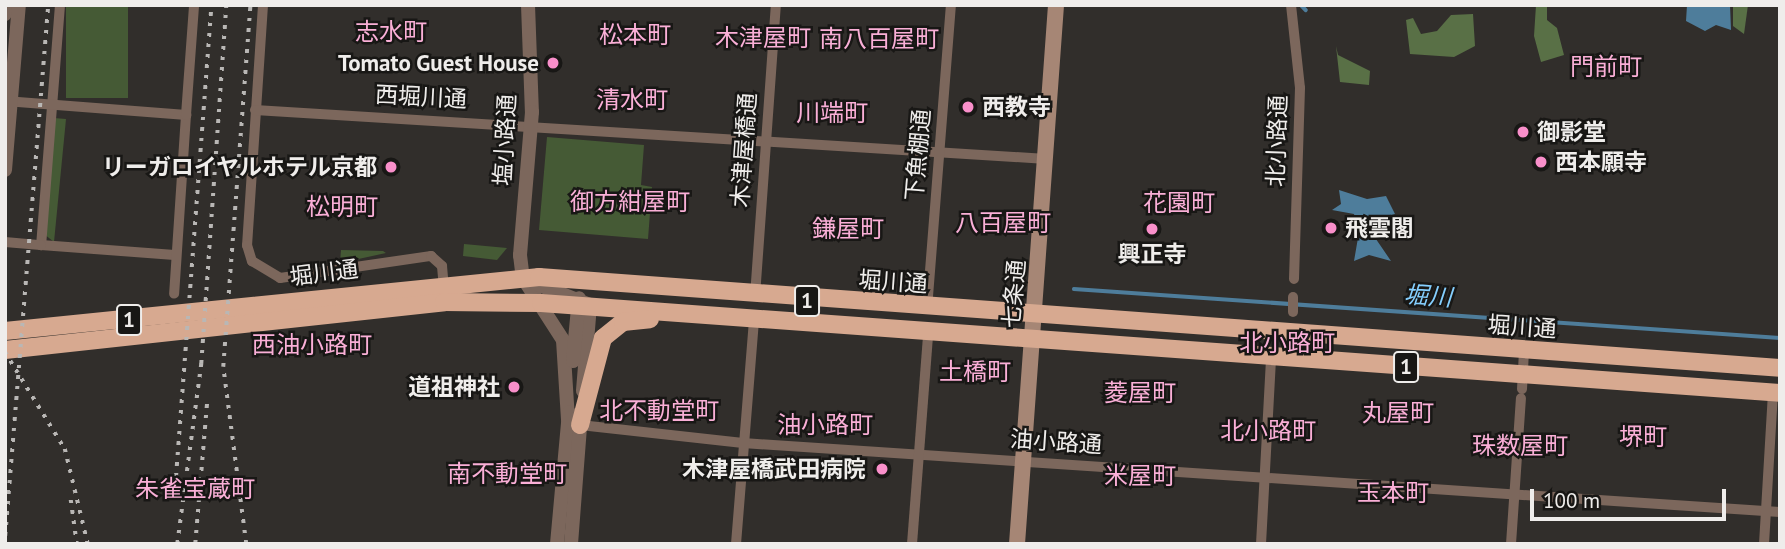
<!DOCTYPE html>
<html>
<head>
<meta charset="utf-8">
<style>
	body { margin:0 }
	#map { position:relative; width:1785px; height:549px; overflow:hidden; background:#312e2b; font-family:"PT Sans","Noto Sans JP",sans-serif }
	div>[style] { position:absolute }
	[style*='--x'] { left:calc(var(--x)*1px); top:calc(var(--y)*1px); width:calc(var(--w)*1px); rotate:calc(var(--a)*1deg) }
	.green>* { inset:0; background:#455a35; transform-origin:0 0 }
	.forest>* { inset:0; background:#597046 }
	.water>* { inset:0; background:#4e7d9b }
	.stream>* { height:3.5px; margin:-1.75px; padding:0 1.75px; transform-origin:1.75px; border-radius:1.75px; background:#4e7d9b }
	.minor>* { height:10px; margin:-5px; padding:0 5px; transform-origin:5px; border-radius:5px; background:#7c675c }
	.tertiary>* { height:14px; margin:-7px; padding:0 7px; transform-origin:7px; border-radius:7px; background:#7c675c }
	.secondary>* { height:16px; margin:-8px; padding:0 8px; transform-origin:8px; border-radius:8px; background:#a68675 }
	.trunk>* { height:18px; margin:-9px; padding:0 9px; transform-origin:9px; border-radius:9px; background:#d7a990 }
	.rail>* { height:3.5px; margin-top:-1.75px; transform-origin:0; background:repeating-linear-gradient(90deg,#b9b7b5 0 3.5px,transparent 0 10.5px) }
	.dots>* { width:19px; height:19px; translate:-50% -50%; box-sizing:border-box; border:4px solid #181715; border-radius:50% }
	span { translate:-50% -50%; white-space:nowrap; text-align:center; line-height:1.15; -webkit-text-stroke:5px #181715; paint-order:stroke }
	.shield-label span { padding:2px 5px; background:#181715; border:2px solid; border-radius:5px; -webkit-text-stroke-width:0 }
	.shield-label { font-size:21px; color:#efedeb; font-weight:700 }
	.poi-label { font-size:23px; color:#efedeb; font-weight:700 }
	.right { translate:-100% -50%; text-align:right }
	.left { translate:0 -50%; text-align:left }
	.street-label { font-size:23px; color:#efedeb }
	.neighbourhood-label { font-size:24px; color:#faafd7 }
	.water-label { font-size:24px; color:#85cffe; font-style:italic }
	.frame { position:absolute; inset:0; border:7px solid #efedeb; pointer-events:none }
	.scale { position:absolute; left:1530px; top:489px; width:196px; height:32px; box-sizing:border-box; border:4px solid #efedeb; border-top:0; padding-left:9px; font-size:21px; line-height:24px; white-space:nowrap; color:#efedeb; -webkit-text-stroke:5px #181715; paint-order:stroke }
</style>
</head>
<body>
<div id="map">
	<div class="green">
		<i style="left:66px;top:5px;width:62px;height:93px"></i>
		<i style="clip-path:polygon(54px 118px,66px 119px,54px 242px,44px 234px)"></i>
		<i style="clip-path:polygon(547px 137px,644px 145px,641px 185px,652px 187px,648px 239px,539px 230px)"></i>
		<i style="clip-path:polygon(464px 244px,507px 248px,497px 260px,463px 256px)"></i>
		<i style="clip-path:polygon(341px 250px,383px 251px,386px 253px,340px 263px)"></i>
	</div>
	<div class="forest">
		<i style="clip-path:polygon(1536px 5px,1547px 5px,1547px 20px,1557px 28px,1564px 55px,1541px 62px,1534px 36px)"></i>
		<i style="clip-path:polygon(1733px 5px,1748px 5px,1744px 34px,1733px 26px)"></i>
		<i style="clip-path:polygon(1473px 14px,1475px 46px,1454px 57px,1410px 54px,1406px 20px,1413px 18px,1421px 34px,1437px 31px,1451px 15px)"></i>
		<i style="clip-path:polygon(1336px 46px,1338px 55px,1370px 71px,1369px 85px,1340px 82px)"></i>
	</div>
	<div class="water">
		<i style="clip-path:polygon(1687px 5px,1730px 5px,1731px 30px,1716px 25px,1705px 31px,1686px 21px)"></i>
		<i style="clip-path:polygon(1339px 190px,1367px 199px,1386px 196px,1395px 214px,1365px 223px,1391px 261px,1369px 255px,1354px 261px,1359px 232px,1354px 214px,1332px 210px,1341px 204px)"></i>
	</div>
	<div class="stream">
		<i style="--x:1301;--y:5;--w:7;--a:45"></i>
		<i style="--x:1074;--y:289;--w:708;--a:3.97"></i>
	</div>
	<div class="minor">
		<i style="--x:60;--y:5;--w:241;--a:94.5"></i>
		<i style="--x:41;--y:245;--w:134;--a:4.3"></i>
		<i style="--x:263;--y:5;--w:241;--a:93.8"></i>
		<i style="--x:247;--y:245;--w:17;--a:73"></i>
		<i style="--x:252;--y:261;--w:33;--a:31"></i>
		<i style="--x:280;--y:278;--w:153;--a:-8.3"></i>
		<i style="--x:431;--y:256;--w:15;--a:42"></i>
		<i style="--x:442;--y:266;--w:24;--a:85"></i>
		<i style="--x:1291;--y:5;--w:83;--a:83.8"></i>
		<i style="--x:1300;--y:88;--w:191;--a:91.8"></i>
		<i style="--x:5;--y:101;--w:182;--a:4.4"></i>
		<i style="--x:186;--y:115;--w:179;--a:93.8"></i>
		<i style="--x:255;--y:110;--w:793;--a:3.54"></i>
		<i style="--x:186;--y:115;--w:110;--a:-85.8"></i>
		<i style="--x:5;--y:242;--w:36;--a:5"></i>
		<i style="--x:755;--y:296;--w:292;--a:-85.9"></i>
		<i style="--x:927;--y:309;--w:305;--a:-85.5"></i>
		<i style="--x:1293;--y:312;--w:15;--a:-90"></i>
		<i style="--x:1522;--y:389;--w:37;--a:-87"></i>
		<i style="--x:580;--y:425;--w:164;--a:6.3"></i>
		<i style="--x:743;--y:443;--w:1039;--a:3.81"></i>
		<i style="--x:736;--y:544;--w:225;--a:-85.4"></i>
		<i style="--x:912;--y:544;--w:211;--a:-85.6"></i>
		<i style="--x:1261;--y:544;--w:186;--a:-86.9"></i>
		<i style="--x:1511;--y:544;--w:146;--a:-86.1"></i>
		<i style="--x:1764;--y:544;--w:152;--a:-86.6"></i>
	</div>
	<div class="tertiary">
		<i style="--x:528;--y:5;--w:107;--a:87.9"></i>
		<i style="--x:532;--y:112;--w:144;--a:94.8"></i>
		<i style="--x:520;--y:255;--w:23;--a:83"></i>
		<i style="--x:523;--y:278;--w:74;--a:57.2"></i>
		<i style="--x:563;--y:340;--w:80;--a:86.4"></i>
		<i style="--x:5;--y:14;--w:9;--a:-84"></i>
		<i style="--x:5;--y:170;--w:166;--a:-85.2"></i>
		<i style="--x:524;--y:279;--w:71;--a:21.5"></i>
		<i style="--x:590;--y:305;--w:86;--a:94.7"></i>
		<i style="--x:573;--y:361;--w:63;--a:-84.6"></i>
		<i style="--x:557;--y:544;--w:132;--a:-84.8"></i>
		<i style="--x:571;--y:544;--w:129;--a:-85.6"></i>
	</div>
	<div class="secondary">
		<i style="--x:1017;--y:544;--w:540;--a:-85.86"></i>
	</div>
	<div class="trunk">
		<i style="--x:5;--y:331;--w:537;--a:-5.77"></i>
		<i style="--x:539;--y:277;--w:1244;--a:4.19"></i>
		<i style="--x:5;--y:350;--w:442;--a:-6.2"></i>
		<i style="--x:444;--y:302;--w:97;--a:0.6"></i>
		<i style="--x:541;--y:303;--w:1242;--a:4.15"></i>
		<i style="--x:580;--y:425;--w:90;--a:-75.2"></i>
		<i style="--x:603;--y:338;--w:26;--a:-39"></i>
		<i style="--x:623;--y:322;--w:27;--a:-6"></i>
	</div>
	<div class="rail">
		<i style="--x:5;--y:352;--w:114;--a:58.3"></i>
		<i style="--x:65;--y:449;--w:98;--a:76.4"></i>
		<i style="--x:175;--y:487;--w:483;--a:-85.7"></i>
		<i style="--x:71;--y:500;--w:44;--a:82.2"></i>
		<i style="--x:5;--y:536;--w:533;--a:-85.37"></i>
		<i style="--x:177;--y:544;--w:182;--a:-82.4"></i>
		<i style="--x:201;--y:364;--w:360;--a:-86"></i>
		<i style="--x:195;--y:544;--w:144;--a:-85.2"></i>
		<i style="--x:246;--y:544;--w:178;--a:-97.4"></i>
		<i style="--x:223;--y:367;--w:363;--a:-85.7"></i>
	</div>
	<div class="dots">
		<i style="left:553px;top:63px;background:#f98fca"></i>
		<i style="left:968px;top:107px;background:#f98fca"></i>
		<i style="left:1523px;top:132px;background:#f98fca"></i>
		<i style="left:1541px;top:162px;background:#f98fca"></i>
		<i style="left:391px;top:167px;background:#f98fca"></i>
		<i style="left:1331px;top:228px;background:#f98fca"></i>
		<i style="left:1152px;top:229px;background:#f98fca"></i>
		<i style="left:514px;top:387px;background:#f98fca"></i>
		<i style="left:882px;top:469px;background:#f98fca"></i>
	</div>
	<div class="shield-label">
		<span style="left:807px;top:301px">1</span>
		<span style="left:129px;top:320px">1</span>
		<span style="left:1406px;top:367px">1</span>
	</div>
	<div class="poi-label">
		<span class="right" style="left:539px;top:63px">Tomato Guest House</span>
		<span class="left" style="left:982px;top:107px">西教寺</span>
		<span class="left" style="left:1537px;top:132px">御影堂</span>
		<span class="left" style="left:1555px;top:162px">西本願寺</span>
		<span class="right" style="left:377px;top:167px">リーガロイヤルホテル京都</span>
		<span class="left" style="left:1345px;top:228px">飛雲閣</span>
		<span style="left:1152px;top:254px">興正寺</span>
		<span class="right" style="left:500px;top:387px">道祖神社</span>
		<span class="right" style="left:866px;top:469px">木津屋橋武田病院</span>
	</div>
	<div class="street-label">
		<span style="left:421px;top:97px;rotate:3deg">西堀川通</span>
		<span style="left:505px;top:140px;rotate:-87deg">塩小路通</span>
		<span style="left:1277px;top:141px;rotate:-88deg">北小路通</span>
		<span style="left:744px;top:150px;rotate:-86deg">木津屋橋通</span>
		<span style="left:918px;top:155px;rotate:-85deg">下魚棚通</span>
		<span style="left:324px;top:273px;rotate:-7deg">堀川通</span>
		<span style="left:893px;top:282px;rotate:4deg">堀川通</span>
		<span style="left:1014px;top:294px;rotate:-85deg">七条通</span>
		<span style="left:1522px;top:327px;rotate:4deg">堀川通</span>
		<span style="left:1056px;top:442px;rotate:4deg">油小路通</span>
	</div>
	<div class="neighbourhood-label">
		<span style="left:391px;top:32px">志水町</span>
		<span style="left:635px;top:35px">松本町</span>
		<span style="left:763px;top:38px">木津屋町</span>
		<span style="left:879px;top:39px">南八百屋町</span>
		<span style="left:1606px;top:67px">門前町</span>
		<span style="left:632px;top:100px">清水町</span>
		<span style="left:832px;top:113px">川端町</span>
		<span style="left:630px;top:202px">御方紺屋町</span>
		<span style="left:1179px;top:203px">花園町</span>
		<span style="left:342px;top:207px">松明町</span>
		<span style="left:1003px;top:223px">八百屋町</span>
		<span style="left:848px;top:229px">鎌屋町</span>
		<span style="left:1287px;top:343px">北小路町</span>
		<span style="left:312px;top:345px">西油小路町</span>
		<span style="left:975px;top:372px">土橋町</span>
		<span style="left:1140px;top:393px">菱屋町</span>
		<span style="left:659px;top:411px">北不動堂町</span>
		<span style="left:1398px;top:413px">丸屋町</span>
		<span style="left:825px;top:425px">油小路町</span>
		<span style="left:1268px;top:431px">北小路町</span>
		<span style="left:1643px;top:437px">堺町</span>
		<span style="left:1520px;top:446px">珠数屋町</span>
		<span style="left:507px;top:474px">南不動堂町</span>
		<span style="left:1140px;top:476px">米屋町</span>
		<span style="left:195px;top:489px">朱雀宝蔵町</span>
		<span style="left:1393px;top:493px">玉本町</span>
	</div>
	<div class="water-label">
		<span style="left:1428px;top:296px;rotate:4deg">堀川</span>
	</div>
	<div class="frame"></div>
	<div class="scale">100 m</div>
</div>
</body>
</html>
